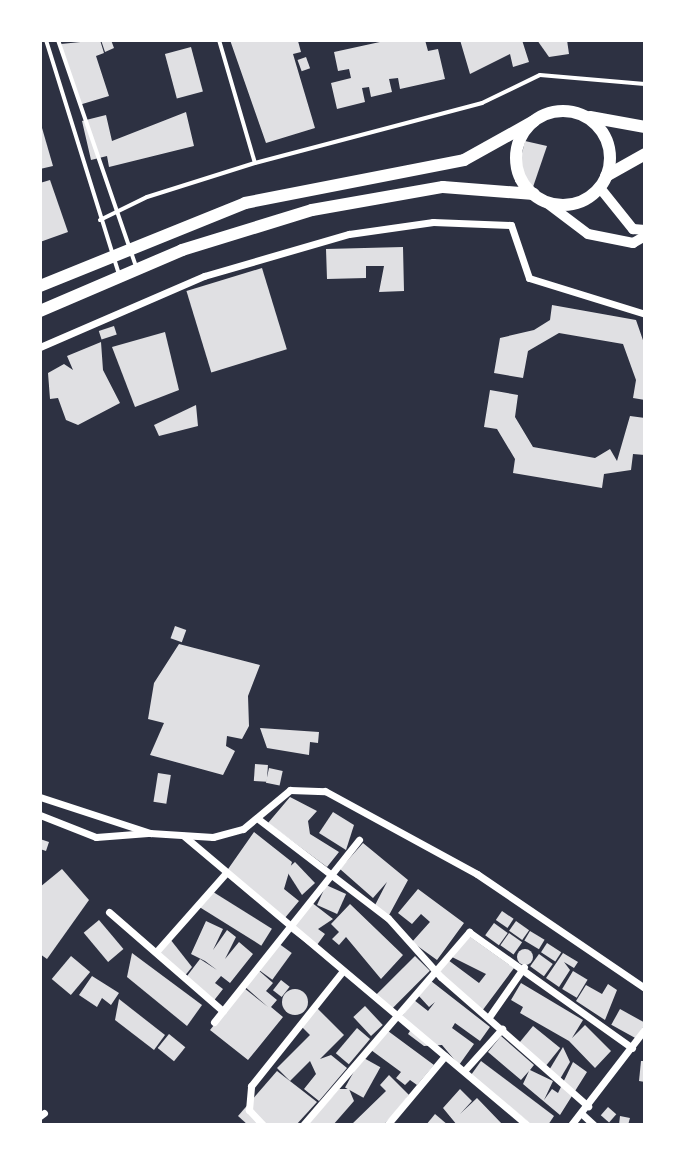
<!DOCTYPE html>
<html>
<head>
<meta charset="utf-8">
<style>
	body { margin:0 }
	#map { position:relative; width:685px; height:1165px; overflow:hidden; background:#2d3142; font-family:"Asap Condensed",sans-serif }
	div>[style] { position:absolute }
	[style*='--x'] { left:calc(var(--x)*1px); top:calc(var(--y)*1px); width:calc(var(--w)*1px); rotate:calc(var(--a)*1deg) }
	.building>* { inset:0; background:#e0e0e3; transform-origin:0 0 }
	.round { border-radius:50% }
	.service>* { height:4px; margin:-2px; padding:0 2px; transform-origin:2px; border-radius:2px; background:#fff }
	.minor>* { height:7px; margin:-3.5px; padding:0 3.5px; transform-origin:3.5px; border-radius:3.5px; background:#fff }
	.secondary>* { height:10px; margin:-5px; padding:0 5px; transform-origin:5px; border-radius:5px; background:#fff }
	.trunk>* { height:12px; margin:-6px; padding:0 6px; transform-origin:6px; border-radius:6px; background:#fff }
	.trunk>.ring { margin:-6px; padding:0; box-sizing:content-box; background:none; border:12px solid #fff; border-radius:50% }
	span { translate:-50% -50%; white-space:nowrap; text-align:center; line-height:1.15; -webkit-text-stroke:8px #fff; paint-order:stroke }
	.frame { position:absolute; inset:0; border:42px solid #fff; pointer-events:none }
</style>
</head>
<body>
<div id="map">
	<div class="building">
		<i style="clip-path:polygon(100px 40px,104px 53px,96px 56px,109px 96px,79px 105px,61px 44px)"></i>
		<i style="clip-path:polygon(101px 40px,111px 40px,114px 48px,105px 52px)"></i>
		<i style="clip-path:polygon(230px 40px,298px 41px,301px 52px,293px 54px,315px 128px,266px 143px)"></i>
		<i style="clip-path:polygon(389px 40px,425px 40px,428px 51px,438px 49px,445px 79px,400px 89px,398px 78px,389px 79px,392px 92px,371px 97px,369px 87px,362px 88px,365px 102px,337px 109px,331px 83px,351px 78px,349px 69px,338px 71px,334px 52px)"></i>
		<i style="clip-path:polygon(460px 40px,522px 40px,529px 62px,513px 67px,510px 54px,470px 74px)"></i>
		<i style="clip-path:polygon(537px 40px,567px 40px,569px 54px,549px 57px)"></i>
		<i style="left:191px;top:47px;width:46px;height:27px;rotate:75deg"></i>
		<i style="left:306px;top:57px;width:12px;height:9px;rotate:70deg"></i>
		<i style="clip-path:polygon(186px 112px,194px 146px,109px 167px,107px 156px,91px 160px,82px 121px,106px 115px,112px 141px)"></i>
		<i style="clip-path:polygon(40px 121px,53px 166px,40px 169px)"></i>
		<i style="clip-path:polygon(525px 141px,547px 146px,533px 187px,515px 182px)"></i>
		<i style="clip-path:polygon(50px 180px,68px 232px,40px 242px,40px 183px)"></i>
		<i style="clip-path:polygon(403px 247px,404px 291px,379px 292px,384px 266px,366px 266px,366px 278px,327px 279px,326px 249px)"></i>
		<i style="left:262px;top:268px;width:85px;height:79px;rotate:73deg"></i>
		<i style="clip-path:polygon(552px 305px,636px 320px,645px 346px,645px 400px,633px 398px,636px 380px,623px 344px,559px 333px,528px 351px,523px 378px,494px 373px,500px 338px,534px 330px,550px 320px)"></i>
		<i style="left:114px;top:326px;width:9px;height:16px;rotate:72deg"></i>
		<i style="clip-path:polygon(165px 332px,179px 390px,135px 407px,112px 347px)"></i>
		<i style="clip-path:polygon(101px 342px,103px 370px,120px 403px,78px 425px,66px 420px,58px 398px,50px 399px,48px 373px,64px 364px,73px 370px,67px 356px)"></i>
		<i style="clip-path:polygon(490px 390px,518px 395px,515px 417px,533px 447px,595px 458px,610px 449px,617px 461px,630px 416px,645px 418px,645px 455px,633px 454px,631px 470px,604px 474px,602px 488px,513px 473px,515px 459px,497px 429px,484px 427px)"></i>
		<i style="clip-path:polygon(196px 405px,198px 426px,159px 436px,154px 425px)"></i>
		<i style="left:175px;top:626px;width:12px;height:13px;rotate:20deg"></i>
		<i style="clip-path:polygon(179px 644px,260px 665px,248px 696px,249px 726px,242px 739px,227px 736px,226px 746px,235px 751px,223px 775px,150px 755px,164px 723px,148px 719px,154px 683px)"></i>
		<i style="clip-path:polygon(260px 728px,319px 732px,318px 743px,310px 742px,309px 755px,267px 748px)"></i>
		<i style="left:255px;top:764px;width:13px;height:17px;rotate:4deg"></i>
		<i style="left:269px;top:768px;width:14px;height:15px;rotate:12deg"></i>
		<i style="left:158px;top:773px;width:13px;height:29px;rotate:9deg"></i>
		<i style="clip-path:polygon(290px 797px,317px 811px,308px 821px,310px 834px,339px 852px,327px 867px,268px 823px)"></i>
		<i style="clip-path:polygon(333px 812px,354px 825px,346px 850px,319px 833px)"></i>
		<i style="clip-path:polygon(254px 832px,292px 862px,284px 889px,299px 901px,284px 919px,226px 872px)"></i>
		<i style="clip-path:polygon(40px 839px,49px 842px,46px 851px,40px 849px)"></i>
		<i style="clip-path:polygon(363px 843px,408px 880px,388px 917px,373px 909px,387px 882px,373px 898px,340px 869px)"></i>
		<i style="clip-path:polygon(295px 862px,315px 883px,302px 895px,286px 870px)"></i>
		<i style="clip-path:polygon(62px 869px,89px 900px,47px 959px,40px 954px,40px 887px)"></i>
		<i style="left:326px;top:885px;width:22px;height:22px;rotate:24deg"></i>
		<i style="clip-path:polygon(418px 889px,464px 923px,437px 960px,412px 942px,438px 913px,430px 922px,421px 914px,412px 924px,398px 913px)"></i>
		<i style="left:210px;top:890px;width:73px;height:20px;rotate:32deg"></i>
		<i style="clip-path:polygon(311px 902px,333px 919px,318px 929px,325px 934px,314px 949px,289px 930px)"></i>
		<i style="clip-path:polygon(350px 904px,403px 955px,381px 979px,346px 937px,339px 945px,332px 939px,339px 932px,331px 924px)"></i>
		<i style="left:502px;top:911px;width:14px;height:11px;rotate:34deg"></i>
		<i style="left:99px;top:920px;width:38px;height:20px;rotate:50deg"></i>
		<i style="clip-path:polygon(206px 921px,223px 929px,213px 950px,227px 930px,236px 937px,225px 959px,239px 942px,253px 954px,230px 983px,221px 976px,215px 983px,223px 989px,212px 1003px,184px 980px,200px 959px,217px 970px,205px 961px,191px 954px)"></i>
		<i style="left:516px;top:921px;width:16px;height:12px;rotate:35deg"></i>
		<i style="left:494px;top:923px;width:17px;height:15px;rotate:36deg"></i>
		<i style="left:530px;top:931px;width:17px;height:11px;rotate:31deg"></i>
		<i style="left:509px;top:933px;width:16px;height:15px;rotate:35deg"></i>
		<i style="clip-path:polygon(466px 934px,514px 968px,482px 1011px,437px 976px,448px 960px,479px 983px,486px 974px,450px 956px)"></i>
		<i style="clip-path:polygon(170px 939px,192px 967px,183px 978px,156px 957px)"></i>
		<i style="left:278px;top:943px;width:17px;height:33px;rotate:36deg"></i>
		<i style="left:547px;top:943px;width:17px;height:11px;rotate:33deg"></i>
		<i class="round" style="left:517px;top:949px;width:16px;height:16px"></i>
		<i style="clip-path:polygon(132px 953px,202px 1005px,187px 1026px,127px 977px)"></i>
		<i style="clip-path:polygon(563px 953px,578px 962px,574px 968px,564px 962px,570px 970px,559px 987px,546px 978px)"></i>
		<i style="left:539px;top:954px;width:17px;height:15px;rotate:36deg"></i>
		<i style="left:71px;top:956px;width:25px;height:30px;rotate:40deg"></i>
		<i style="left:415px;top:956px;width:21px;height:56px;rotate:45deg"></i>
		<i style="clip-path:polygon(257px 969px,273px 983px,266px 991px,277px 1000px,271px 1007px,283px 1017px,248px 1060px,210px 1030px,244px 988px,268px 1007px,243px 985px)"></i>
		<i style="left:573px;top:971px;width:17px;height:21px;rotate:31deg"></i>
		<i style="clip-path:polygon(92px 976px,119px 993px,111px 1005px,102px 998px,97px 1007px,79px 995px)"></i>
		<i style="left:281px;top:980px;width:11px;height:13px;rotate:38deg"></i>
		<i style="clip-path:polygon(431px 981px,490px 1027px,480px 1041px,455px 1023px,452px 1028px,474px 1044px,459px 1065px,442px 1045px,424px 1046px,408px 1034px,412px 1028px,400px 1019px,414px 1000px,428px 1011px,435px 1002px,429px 1007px,418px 995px)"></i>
		<i style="clip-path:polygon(521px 983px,583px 1020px,572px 1038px,585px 1025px,611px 1051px,595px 1068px,569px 1041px,520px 1013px,523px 1007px,511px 1000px)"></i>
		<i style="clip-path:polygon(608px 984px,617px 990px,605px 1020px,576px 1001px,586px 985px,602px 994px)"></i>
		<i class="round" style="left:282px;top:989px;width:26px;height:26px"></i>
		<i style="clip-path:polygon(119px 999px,165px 1035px,154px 1050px,115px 1020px)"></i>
		<i style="left:365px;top:1006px;width:26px;height:16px;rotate:47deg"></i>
		<i style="clip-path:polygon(317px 1008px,344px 1035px,320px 1059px,331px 1055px,347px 1068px,319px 1101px,304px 1089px,316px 1074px,310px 1061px,290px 1081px,277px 1068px,310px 1035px,300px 1025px)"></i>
		<i style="left:620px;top:1009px;width:29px;height:18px;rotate:29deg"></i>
		<i style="left:533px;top:1026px;width:35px;height:23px;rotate:39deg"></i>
		<i style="left:357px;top:1028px;width:17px;height:33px;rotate:40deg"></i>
		<i style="clip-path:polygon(388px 1031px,434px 1065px,417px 1085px,410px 1080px,405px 1085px,396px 1078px,401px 1072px,371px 1050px)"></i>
		<i style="left:169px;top:1034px;width:21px;height:18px;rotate:39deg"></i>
		<i style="clip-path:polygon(501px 1036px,534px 1065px,530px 1070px,553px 1081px,544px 1100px,552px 1089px,558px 1093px,573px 1062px,587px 1072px,560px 1115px,523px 1084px,529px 1071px,521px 1080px,488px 1052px)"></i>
		<i style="clip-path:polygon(563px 1047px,570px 1062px,560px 1079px,548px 1072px)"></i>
		<i style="left:362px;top:1057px;width:21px;height:35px;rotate:29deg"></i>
		<i style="clip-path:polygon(481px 1061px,554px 1116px,548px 1125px,532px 1125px,471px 1075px)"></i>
		<i style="clip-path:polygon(641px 1061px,645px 1061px,645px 1082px,639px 1081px)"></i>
		<i style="clip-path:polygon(277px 1071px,317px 1102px,296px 1125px,248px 1125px,238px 1116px)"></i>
		<i style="clip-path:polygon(389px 1075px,409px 1095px,392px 1116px,383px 1125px,351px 1125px,386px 1091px,380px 1085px)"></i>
		<i style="clip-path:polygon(339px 1089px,349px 1089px,354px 1101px,333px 1125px,307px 1125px)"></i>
		<i style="clip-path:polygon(460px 1089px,472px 1101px,460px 1114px,477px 1098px,503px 1125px,457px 1125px,443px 1108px)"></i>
		<i style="left:608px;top:1107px;width:11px;height:11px;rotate:41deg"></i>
		<i style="clip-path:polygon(435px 1114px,448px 1125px,426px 1125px)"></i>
		<i style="clip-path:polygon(620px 1116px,630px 1118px,628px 1125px,619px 1125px)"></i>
	</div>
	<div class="service">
		<i style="--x:46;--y:40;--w:245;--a:72.7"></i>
		<i style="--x:58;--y:40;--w:240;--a:71"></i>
		<i style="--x:219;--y:40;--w:128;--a:73.7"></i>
		<i style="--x:100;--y:220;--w:52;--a:-26.1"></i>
		<i style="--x:147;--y:197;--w:113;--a:-17.5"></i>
		<i style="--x:255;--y:163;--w:235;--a:-14.8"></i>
		<i style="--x:482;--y:103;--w:64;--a:-25.8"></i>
		<i style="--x:540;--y:75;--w:105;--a:4.9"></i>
	</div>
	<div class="minor">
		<i style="--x:40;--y:347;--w:179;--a:-23.4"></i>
		<i style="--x:204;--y:276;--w:151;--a:-16.2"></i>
		<i style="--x:349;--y:234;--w:85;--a:-8.1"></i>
		<i style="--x:433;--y:222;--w:78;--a:2.2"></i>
		<i style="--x:511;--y:225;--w:56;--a:71.2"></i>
		<i style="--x:529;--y:278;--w:121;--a:17.2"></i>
		<i style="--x:40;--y:797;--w:116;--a:18.1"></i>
		<i style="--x:150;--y:833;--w:63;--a:3.6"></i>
		<i style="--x:213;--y:837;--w:31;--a:-15"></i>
		<i style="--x:243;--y:829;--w:61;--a:-39.7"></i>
		<i style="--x:290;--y:790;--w:35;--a:2"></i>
		<i style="--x:325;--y:791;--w:173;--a:28.6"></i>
		<i style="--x:477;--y:874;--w:203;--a:34.2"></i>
		<i style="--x:40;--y:815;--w:60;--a:21.4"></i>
		<i style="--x:96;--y:837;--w:52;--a:-4.4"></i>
		<i style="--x:257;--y:818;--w:165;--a:37.4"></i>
		<i style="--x:388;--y:918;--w:79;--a:48.1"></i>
		<i style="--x:441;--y:977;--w:196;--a:41.3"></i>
		<i style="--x:184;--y:836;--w:449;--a:40.1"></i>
		<i style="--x:109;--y:912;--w:151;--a:41"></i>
		<i style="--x:156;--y:952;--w:106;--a:-48.5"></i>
		<i style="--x:489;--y:1017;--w:61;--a:-55"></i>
		<i style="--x:214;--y:1022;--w:233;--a:-51.5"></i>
		<i style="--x:464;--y:1071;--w:57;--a:-47.9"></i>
		<i style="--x:582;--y:1114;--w:16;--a:43"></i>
		<i style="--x:40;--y:1116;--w:5;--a:-37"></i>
		<i style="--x:263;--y:1125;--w:21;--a:-133"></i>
		<i style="--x:249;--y:1110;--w:24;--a:-85"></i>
		<i style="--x:251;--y:1086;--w:146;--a:-51.4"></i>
		<i style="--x:303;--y:1125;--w:255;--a:-49.3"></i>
		<i style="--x:469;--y:932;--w:200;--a:35.4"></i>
		<i style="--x:387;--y:1125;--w:90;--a:-50"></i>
		<i style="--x:571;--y:1125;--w:121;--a:-52.4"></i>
	</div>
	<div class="secondary">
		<i style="--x:600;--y:188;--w:53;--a:51.2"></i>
		<i style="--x:633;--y:229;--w:12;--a:5"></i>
		<i style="--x:543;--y:200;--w:56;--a:37.1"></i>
		<i style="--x:588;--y:234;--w:46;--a:11.3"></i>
		<i style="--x:633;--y:243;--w:14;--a:-30"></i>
	</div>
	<div class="trunk">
		<i class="ring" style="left:516px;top:111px;width:82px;height:82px"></i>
		<i style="--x:590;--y:117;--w:56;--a:10.3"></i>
		<i style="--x:606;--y:176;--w:45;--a:-29.4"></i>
		<i style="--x:40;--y:286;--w:221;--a:-22"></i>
		<i style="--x:245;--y:203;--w:223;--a:-11.1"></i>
		<i style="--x:464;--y:160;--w:80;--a:-29.1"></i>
		<i style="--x:40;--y:311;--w:155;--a:-23.2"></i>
		<i style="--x:182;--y:250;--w:136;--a:-17.1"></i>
		<i style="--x:312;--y:210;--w:133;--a:-10"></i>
		<i style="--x:443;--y:187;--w:91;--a:4.4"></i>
	</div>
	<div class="frame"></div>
</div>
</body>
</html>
